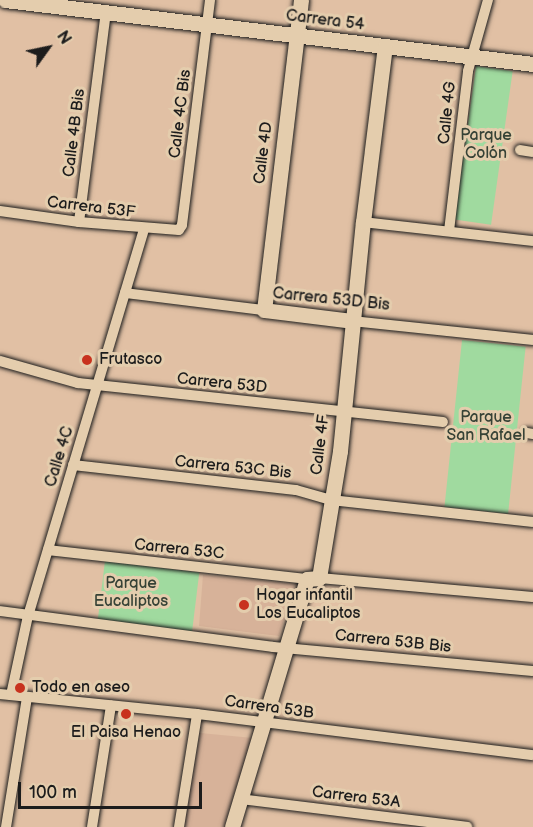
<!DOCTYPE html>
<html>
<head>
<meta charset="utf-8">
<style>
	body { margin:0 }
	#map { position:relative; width:533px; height:827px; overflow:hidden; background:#e1c0a4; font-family:"Balsamiq Sans",sans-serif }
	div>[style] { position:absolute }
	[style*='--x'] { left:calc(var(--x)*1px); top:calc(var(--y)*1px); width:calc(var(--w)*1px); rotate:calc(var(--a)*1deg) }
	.built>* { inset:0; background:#d7b299 }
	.green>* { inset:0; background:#a0da9f; transform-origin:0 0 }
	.roads { filter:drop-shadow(0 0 2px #1c1c1c) drop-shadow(0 0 2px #1c1c1c) }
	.street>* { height:10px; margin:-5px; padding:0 5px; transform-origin:5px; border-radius:5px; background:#e4cdad }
	.secondary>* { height:15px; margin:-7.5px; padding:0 7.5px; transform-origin:7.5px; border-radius:7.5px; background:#e4cdad }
	.dots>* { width:16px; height:16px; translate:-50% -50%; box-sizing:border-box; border:3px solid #e4cdad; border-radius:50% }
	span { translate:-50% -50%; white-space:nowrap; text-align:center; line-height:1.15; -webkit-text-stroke:6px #e4cdad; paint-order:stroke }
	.street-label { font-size:16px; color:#1c1c1c }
	.park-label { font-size:16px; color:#364236 }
	.poi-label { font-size:16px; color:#1c1c1c }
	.left { translate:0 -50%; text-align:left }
	.north { position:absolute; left:18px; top:18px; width:60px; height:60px; -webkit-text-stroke:4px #e4cdad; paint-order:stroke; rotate:57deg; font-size:16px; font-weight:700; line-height:24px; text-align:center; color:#1c1c1c }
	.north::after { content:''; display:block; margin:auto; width:21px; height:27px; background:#1c1c1c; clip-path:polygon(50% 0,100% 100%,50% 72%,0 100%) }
	.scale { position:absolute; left:18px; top:782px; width:184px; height:27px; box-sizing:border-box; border:3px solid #1c1c1c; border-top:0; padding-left:8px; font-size:18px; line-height:21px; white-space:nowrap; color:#1c1c1c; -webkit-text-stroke:4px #e4cdad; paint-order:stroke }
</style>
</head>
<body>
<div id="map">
	<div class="built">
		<i style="clip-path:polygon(203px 575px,295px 584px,279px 636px,199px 626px)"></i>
		<i style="clip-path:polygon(200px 733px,253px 738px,227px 827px,183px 827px)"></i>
	</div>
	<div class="green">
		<i style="left:476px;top:66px;width:37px;height:155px;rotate:8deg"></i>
		<i style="left:462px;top:340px;width:64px;height:168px;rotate:6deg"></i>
		<i style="left:105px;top:561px;width:95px;height:60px;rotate:7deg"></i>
	</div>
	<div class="roads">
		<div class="street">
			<i style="--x:520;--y:150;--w:13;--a:9"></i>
			<i style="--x:0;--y:211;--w:80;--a:7.9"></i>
			<i style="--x:79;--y:222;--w:100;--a:4.6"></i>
			<i style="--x:179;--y:230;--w:6;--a:-59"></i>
			<i style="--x:182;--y:225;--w:227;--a:-82.9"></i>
			<i style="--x:79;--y:222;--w:212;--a:-82.7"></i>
			<i style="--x:363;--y:222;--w:171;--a:6.4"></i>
			<i style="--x:449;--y:231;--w:161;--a:-83.2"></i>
			<i style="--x:468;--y:71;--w:74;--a:-74.3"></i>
			<i style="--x:125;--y:293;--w:140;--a:7"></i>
			<i style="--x:352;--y:321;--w:182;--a:6"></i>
			<i style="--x:0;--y:361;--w:81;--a:15.8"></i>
			<i style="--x:78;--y:383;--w:367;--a:6.1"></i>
			<i style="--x:527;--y:433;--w:6;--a:9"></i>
			<i style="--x:73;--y:465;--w:224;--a:6.4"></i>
			<i style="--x:296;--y:490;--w:36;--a:16"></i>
			<i style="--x:331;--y:500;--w:203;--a:6.2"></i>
			<i style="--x:48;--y:550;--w:261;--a:6.4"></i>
			<i style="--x:319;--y:578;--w:215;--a:5.1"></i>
			<i style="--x:0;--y:611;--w:275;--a:7.5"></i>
			<i style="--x:273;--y:647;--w:261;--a:5.3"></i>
			<i style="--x:0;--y:694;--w:198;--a:5.8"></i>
			<i style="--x:197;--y:714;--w:338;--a:7"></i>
			<i style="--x:11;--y:695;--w:81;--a:-77.9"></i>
			<i style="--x:28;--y:616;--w:404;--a:-73.3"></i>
			<i style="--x:240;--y:799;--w:229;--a:7"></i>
			<i style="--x:6;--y:827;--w:131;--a:-80.8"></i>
			<i style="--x:92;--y:827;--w:123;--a:-81.1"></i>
			<i style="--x:179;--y:827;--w:114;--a:-80.9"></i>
		</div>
		<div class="secondary">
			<i style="--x:5;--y:0;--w:532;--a:6.91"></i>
			<i style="--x:301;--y:0;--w:312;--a:96.8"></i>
			<i style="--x:264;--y:310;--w:89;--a:7.1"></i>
			<i style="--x:232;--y:827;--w:259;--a:-73.2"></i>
			<i style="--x:307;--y:579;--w:12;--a:-5"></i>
			<i style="--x:319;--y:578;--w:129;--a:-80.6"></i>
			<i style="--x:340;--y:451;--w:230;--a:-84.3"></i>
			<i style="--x:363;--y:222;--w:177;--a:-82.9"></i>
		</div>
	</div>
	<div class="dots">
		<i style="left:87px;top:360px;background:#c8321e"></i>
		<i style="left:244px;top:605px;background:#c8321e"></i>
		<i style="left:20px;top:688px;background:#c8321e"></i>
		<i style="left:126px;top:714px;background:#c8321e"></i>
	</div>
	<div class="street-label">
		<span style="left:325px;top:21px;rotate:7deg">Carrera 54</span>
		<span style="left:448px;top:113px;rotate:-84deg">Calle 4G</span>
		<span style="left:181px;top:114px;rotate:-83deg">Calle 4C Bis</span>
		<span style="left:75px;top:133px;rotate:-83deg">Calle 4B Bis</span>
		<span style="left:264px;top:153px;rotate:-83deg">Calle 4D</span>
		<span style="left:91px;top:208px;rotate:7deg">Carrera 53F</span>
		<span style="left:331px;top:300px;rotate:6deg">Carrera 53D Bis</span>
		<span style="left:222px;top:384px;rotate:6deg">Carrera 53D</span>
		<span style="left:321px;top:445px;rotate:-83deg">Calle 4F</span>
		<span style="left:60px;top:457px;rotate:-73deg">Calle 4C</span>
		<span style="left:233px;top:468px;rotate:6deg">Carrera 53C Bis</span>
		<span style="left:179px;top:550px;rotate:6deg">Carrera 53C</span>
		<span style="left:393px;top:642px;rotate:6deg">Carrera 53B Bis</span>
		<span style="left:269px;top:708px;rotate:8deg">Carrera 53B</span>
		<span style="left:356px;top:798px;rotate:7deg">Carrera 53A</span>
	</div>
	<div class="park-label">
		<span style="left:486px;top:145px">Parque<br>Colón</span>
		<span style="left:486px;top:427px">Parque<br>San Rafael</span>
		<span style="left:131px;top:593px">Parque<br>Eucaliptos</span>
	</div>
	<div class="poi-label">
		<span class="left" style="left:99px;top:360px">Frutasco</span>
		<span class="left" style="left:256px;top:605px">Hogar infantil<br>Los Eucaliptos</span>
		<span class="left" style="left:32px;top:688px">Todo en aseo</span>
		<span style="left:126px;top:733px">El Paisa Henao</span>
	</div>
	<div class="north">N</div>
	<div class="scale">100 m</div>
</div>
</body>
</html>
